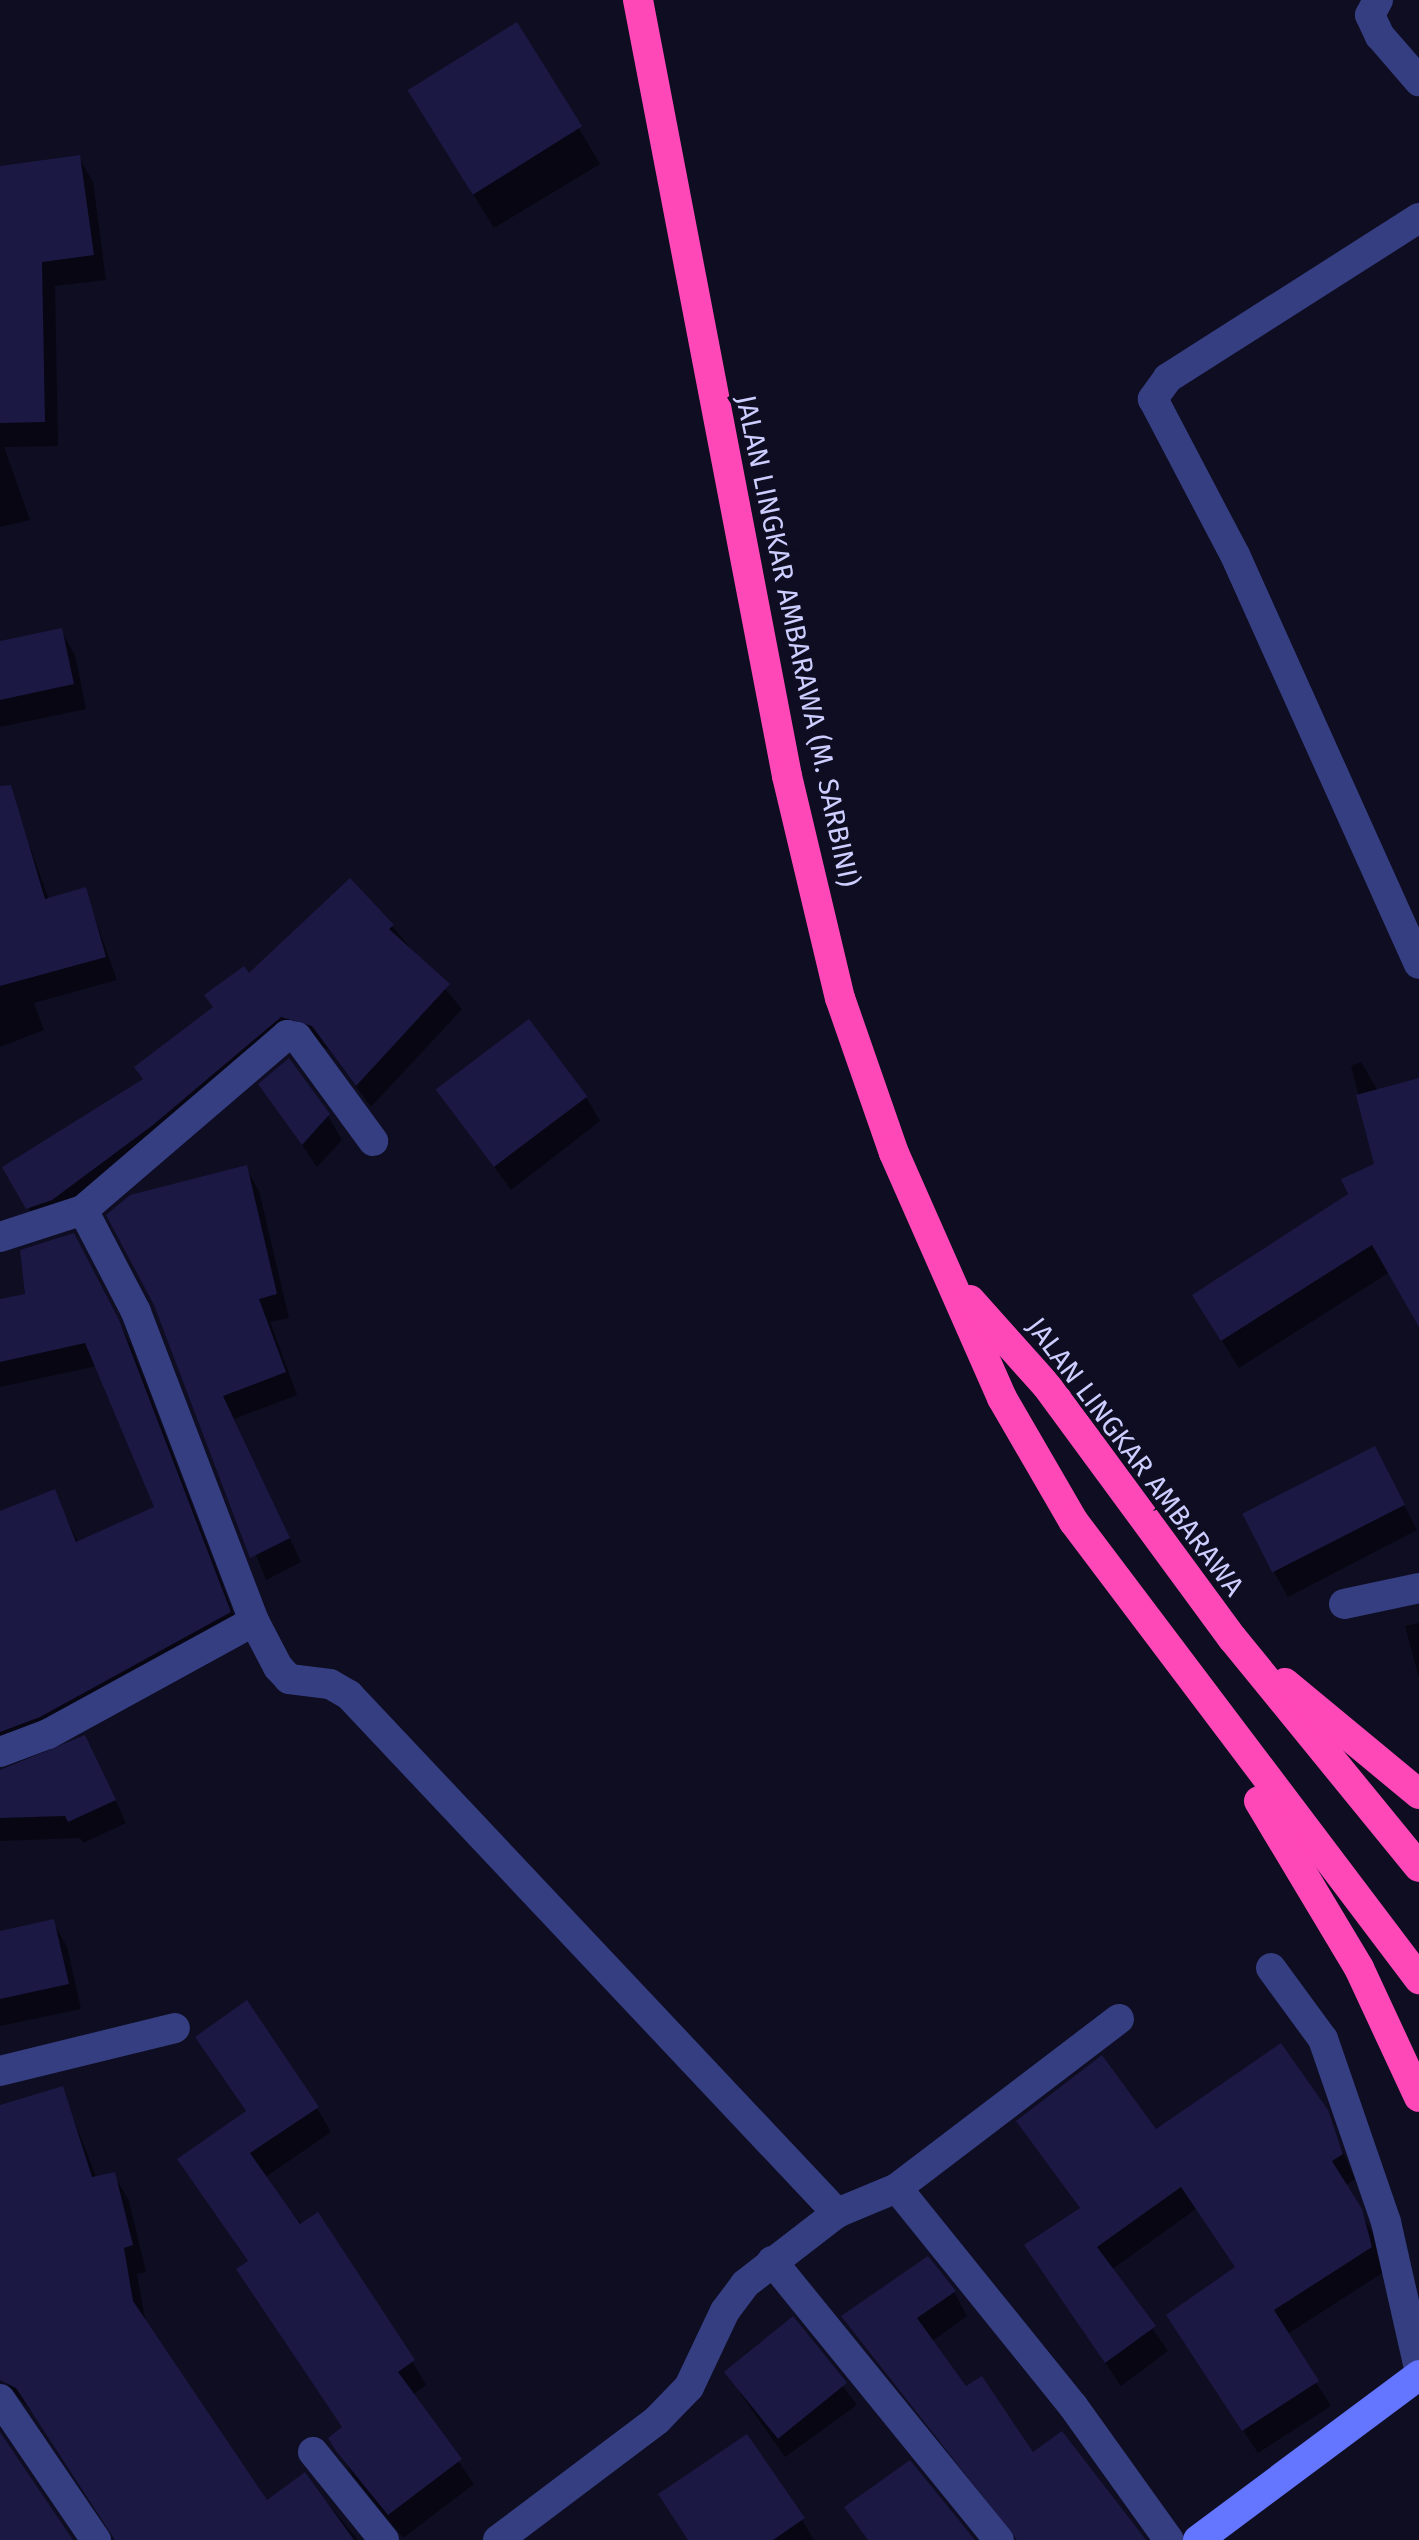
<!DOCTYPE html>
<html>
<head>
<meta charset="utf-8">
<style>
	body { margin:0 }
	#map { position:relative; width:1419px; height:2540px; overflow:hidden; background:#0e0d22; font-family:"Fira Sans",sans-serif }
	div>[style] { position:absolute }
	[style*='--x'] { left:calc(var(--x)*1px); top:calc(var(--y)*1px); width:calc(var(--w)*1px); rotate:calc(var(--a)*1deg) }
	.shadow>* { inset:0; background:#0007 }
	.building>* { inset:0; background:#1b1843; transform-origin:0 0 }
	.street>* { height:30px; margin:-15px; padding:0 15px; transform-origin:15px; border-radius:15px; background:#363e82 }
	.secondary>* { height:30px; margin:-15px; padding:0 15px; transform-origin:15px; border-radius:15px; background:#6475ff }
	.highway>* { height:30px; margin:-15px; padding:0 15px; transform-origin:15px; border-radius:15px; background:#ff48b8 }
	span { translate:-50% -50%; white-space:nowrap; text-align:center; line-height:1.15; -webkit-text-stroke:8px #0e0d22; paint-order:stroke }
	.street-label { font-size:28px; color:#cdceff }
</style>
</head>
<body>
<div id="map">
	<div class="shadow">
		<i style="clip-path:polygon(517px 25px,600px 164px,494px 228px,431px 125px)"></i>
		<i style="clip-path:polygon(79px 158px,93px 182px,106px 280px,55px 286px,58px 446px,4px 447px,30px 520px,0 527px,0 168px)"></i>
		<i style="clip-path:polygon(61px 631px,75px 655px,86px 709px,0 727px,0 643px)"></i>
		<i style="clip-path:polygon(15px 806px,49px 900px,85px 890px,117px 980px,34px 1003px,44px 1030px,0 1047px,0 811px)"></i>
		<i style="clip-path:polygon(392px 926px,462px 1009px,371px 1107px,328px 1049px,297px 1039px,42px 1231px,5px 1168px,145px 1081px,248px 976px)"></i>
		<i style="clip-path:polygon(1361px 1062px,1378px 1091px,1419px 1080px,1419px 1323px,1390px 1272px,1239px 1368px,1212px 1325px,1377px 1165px,1351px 1066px)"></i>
		<i style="clip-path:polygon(262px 1085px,328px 1116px,342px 1140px,317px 1167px)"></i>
		<i style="clip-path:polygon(440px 1091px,586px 1097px,600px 1121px,511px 1190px)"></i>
		<i style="clip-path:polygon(246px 1168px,259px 1191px,289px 1318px,270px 1322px,297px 1395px,234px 1419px,301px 1562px,266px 1580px,156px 1304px)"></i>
		<i style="clip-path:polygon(86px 1259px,131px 1345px,242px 1636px,0 1762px,0 1514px,54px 1492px,79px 1544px,157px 1509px,97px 1366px,0 1387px,0 1302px,28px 1296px)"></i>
		<i style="clip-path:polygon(1388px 1474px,1417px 1530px,1288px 1597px,1274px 1572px)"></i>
		<i style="clip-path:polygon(1419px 1623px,1419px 1678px,1405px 1626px)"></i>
		<i style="clip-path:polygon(97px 1761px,126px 1823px,83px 1843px,80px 1838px,0 1841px,0 1772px)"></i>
		<i style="clip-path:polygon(53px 1922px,67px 1947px,81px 2009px,0 2026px,0 1934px)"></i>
		<i style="clip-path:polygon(198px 2038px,317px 2108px,331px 2132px,264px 2178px,412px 2361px,426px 2385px,412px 2395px,474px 2484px,403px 2538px,353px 2476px,332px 2438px,344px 2429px,249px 2263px,180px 2160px,247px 2113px)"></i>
		<i style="clip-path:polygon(62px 2089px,97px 2179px,114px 2175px,129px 2201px,146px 2272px,137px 2274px,146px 2324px,267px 2503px,305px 2476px,358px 2540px,116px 2540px,34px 2415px,0 2376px,0 2108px)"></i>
		<i style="clip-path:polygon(1325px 2111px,1355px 2179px,1345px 2186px,1374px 2235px,1384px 2272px,1286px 2335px,1331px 2406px,1258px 2453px,1183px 2339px,1237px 2269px,1196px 2209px,1111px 2270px,1168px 2351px,1121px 2386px,1042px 2269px,1081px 2210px,1020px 2121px,1155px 2132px)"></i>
		<i style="clip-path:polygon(954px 2292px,967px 2316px,931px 2342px,966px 2390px,1032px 2455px,1142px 2540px,1018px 2540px,844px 2317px)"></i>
		<i style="clip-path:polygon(792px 2320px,857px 2405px,785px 2457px,740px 2393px,759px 2352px,755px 2346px)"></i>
		<i style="clip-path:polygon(802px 2520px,814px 2540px,689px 2540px)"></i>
	</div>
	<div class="building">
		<i style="left:517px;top:22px;width:123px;height:129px;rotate:58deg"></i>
		<i style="clip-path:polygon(80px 155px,94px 255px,42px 262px,45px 422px,0 423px,0 166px)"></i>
		<i style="clip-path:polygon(62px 628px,74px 684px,0 700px,0 641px)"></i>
		<i style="clip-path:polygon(11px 785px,45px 899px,86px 887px,106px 957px,0 986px,0 786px)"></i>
		<i style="clip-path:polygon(350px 878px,394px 925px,389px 929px,450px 984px,356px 1086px,312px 1026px,281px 1017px,153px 1125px,52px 1200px,26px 1209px,2px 1167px,143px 1079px,134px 1067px,213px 1007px,204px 995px,244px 966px,249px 973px)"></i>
		<i style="left:529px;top:1019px;width:97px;height:117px;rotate:53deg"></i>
		<i style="clip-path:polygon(289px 1058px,330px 1114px,302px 1145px,258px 1084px)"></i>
		<i style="clip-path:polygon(1419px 1078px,1419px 1327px,1372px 1245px,1221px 1341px,1192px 1295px,1348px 1194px,1341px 1179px,1374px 1164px,1356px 1095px)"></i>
		<i style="clip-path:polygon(247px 1165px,277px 1294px,259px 1299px,286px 1372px,223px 1396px,290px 1538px,250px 1558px,154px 1305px,106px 1215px,130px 1195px)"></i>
		<i style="clip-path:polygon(74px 1233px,119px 1320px,231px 1612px,40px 1717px,0 1732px,0 1511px,55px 1489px,76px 1542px,154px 1507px,85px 1343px,0 1362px,0 1299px,25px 1294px,20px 1250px)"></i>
		<i style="left:1375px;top:1446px;width:66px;height:149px;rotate:63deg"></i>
		<i style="clip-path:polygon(85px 1735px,116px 1800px,68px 1822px,65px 1816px,0 1818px,0 1770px)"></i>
		<i style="clip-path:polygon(54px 1919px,69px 1984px,0 1999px,0 1931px)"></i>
		<i style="clip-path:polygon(247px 2000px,319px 2107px,250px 2153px,300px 2224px,318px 2212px,415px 2360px,398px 2372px,462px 2459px,388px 2515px,336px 2451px,328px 2438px,342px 2427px,236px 2269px,248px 2261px,177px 2159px,246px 2111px,195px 2037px)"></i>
		<i style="clip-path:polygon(1281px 2043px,1328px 2110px,1343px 2154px,1332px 2161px,1362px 2209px,1372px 2247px,1274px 2310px,1319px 2381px,1242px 2431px,1166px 2315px,1235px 2267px,1181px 2187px,1097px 2247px,1156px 2326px,1105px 2363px,1024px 2245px,1080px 2208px,1016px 2121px,1102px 2055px,1156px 2129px)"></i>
		<i style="clip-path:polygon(63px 2086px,92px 2177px,115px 2172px,133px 2245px,124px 2248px,133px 2301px,267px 2500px,305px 2472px,354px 2540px,115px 2540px,16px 2388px,0 2380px,0 2105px)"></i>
		<i style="clip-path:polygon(928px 2256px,956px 2291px,917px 2318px,966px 2386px,982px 2376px,1033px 2452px,1062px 2431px,1146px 2540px,1017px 2540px,841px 2316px)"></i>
		<i style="left:793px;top:2316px;width:86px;height:89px;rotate:51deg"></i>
		<i style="clip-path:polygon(0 2432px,73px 2540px,0 2540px)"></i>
		<i style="clip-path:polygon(747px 2434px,805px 2518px,773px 2540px,688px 2540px,658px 2494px)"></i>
		<i style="clip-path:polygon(910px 2460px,975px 2540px,868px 2540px,844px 2507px)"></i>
	</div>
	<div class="street">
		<i style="--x:1378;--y:0;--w:17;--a:118"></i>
		<i style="--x:1370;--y:15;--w:23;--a:65"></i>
		<i style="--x:1380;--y:36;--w:60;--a:49.1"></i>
		<i style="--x:1419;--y:218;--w:298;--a:147.5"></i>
		<i style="--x:1168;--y:378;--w:26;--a:126"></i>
		<i style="--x:1153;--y:399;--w:176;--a:62.3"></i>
		<i style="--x:1235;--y:555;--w:448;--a:65.8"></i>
		<i style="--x:83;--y:1210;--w:269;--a:-40.6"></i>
		<i style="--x:287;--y:1035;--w:10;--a:11"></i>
		<i style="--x:297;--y:1037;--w:129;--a:53.8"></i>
		<i style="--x:0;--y:1237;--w:87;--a:-18"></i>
		<i style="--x:83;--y:1210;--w:115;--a:62.5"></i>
		<i style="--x:136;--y:1312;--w:331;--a:69.1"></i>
		<i style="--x:254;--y:1621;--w:52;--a:62.4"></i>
		<i style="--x:278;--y:1667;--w:16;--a:47"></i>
		<i style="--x:289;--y:1679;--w:41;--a:7"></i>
		<i style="--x:330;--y:1684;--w:22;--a:30"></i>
		<i style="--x:349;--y:1695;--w:712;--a:46.71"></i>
		<i style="--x:837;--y:2213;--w:65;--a:-22.6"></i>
		<i style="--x:897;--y:2188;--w:279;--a:-37.3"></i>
		<i style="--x:1344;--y:1604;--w:77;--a:-12"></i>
		<i style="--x:0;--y:1752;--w:51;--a:-20.6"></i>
		<i style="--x:48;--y:1734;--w:235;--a:-28.7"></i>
		<i style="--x:1271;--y:1968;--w:88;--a:53.8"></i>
		<i style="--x:1323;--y:2039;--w:194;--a:71"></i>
		<i style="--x:1386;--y:2222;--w:151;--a:77.3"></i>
		<i style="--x:0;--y:2071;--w:180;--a:-13.8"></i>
		<i style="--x:897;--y:2188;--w:280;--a:51.1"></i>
		<i style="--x:1073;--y:2406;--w:165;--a:54.4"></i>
		<i style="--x:772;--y:2261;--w:360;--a:50.9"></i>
		<i style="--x:0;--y:2399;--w:171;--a:55.8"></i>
		<i style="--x:313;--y:2452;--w:113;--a:51.1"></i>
		<i style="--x:498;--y:2540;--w:199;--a:-37"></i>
		<i style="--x:657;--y:2420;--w:46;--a:-45.9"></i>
		<i style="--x:689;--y:2387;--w:84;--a:-64.7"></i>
		<i style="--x:725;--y:2311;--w:34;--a:-53"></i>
		<i style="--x:745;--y:2284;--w:116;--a:-37.7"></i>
	</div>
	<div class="secondary">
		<i style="--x:1198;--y:2540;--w:276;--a:-36.7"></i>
	</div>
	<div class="highway">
		<i style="--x:638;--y:0;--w:790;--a:79.13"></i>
		<i style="--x:787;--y:776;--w:228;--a:76.6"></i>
		<i style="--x:840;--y:998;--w:164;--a:70.8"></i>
		<i style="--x:894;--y:1153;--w:268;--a:66.2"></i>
		<i style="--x:1002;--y:1398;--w:143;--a:59.9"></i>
		<i style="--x:1074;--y:1522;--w:573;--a:52.95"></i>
		<i style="--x:970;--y:1300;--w:115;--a:48.2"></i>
		<i style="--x:1047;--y:1386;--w:314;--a:53.7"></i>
		<i style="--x:1233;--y:1639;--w:294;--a:50.8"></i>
		<i style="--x:1285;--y:1683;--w:174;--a:39.6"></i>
		<i style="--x:1259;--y:1801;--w:195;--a:59.1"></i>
		<i style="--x:1359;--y:1968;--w:142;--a:65.1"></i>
	</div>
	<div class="street-label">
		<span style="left:797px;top:641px;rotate:78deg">JALAN LINGKAR AMBARAWA (M. SARBINI)</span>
		<span style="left:1135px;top:1457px;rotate:53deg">JALAN LINGKAR AMBARAWA</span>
	</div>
</div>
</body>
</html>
